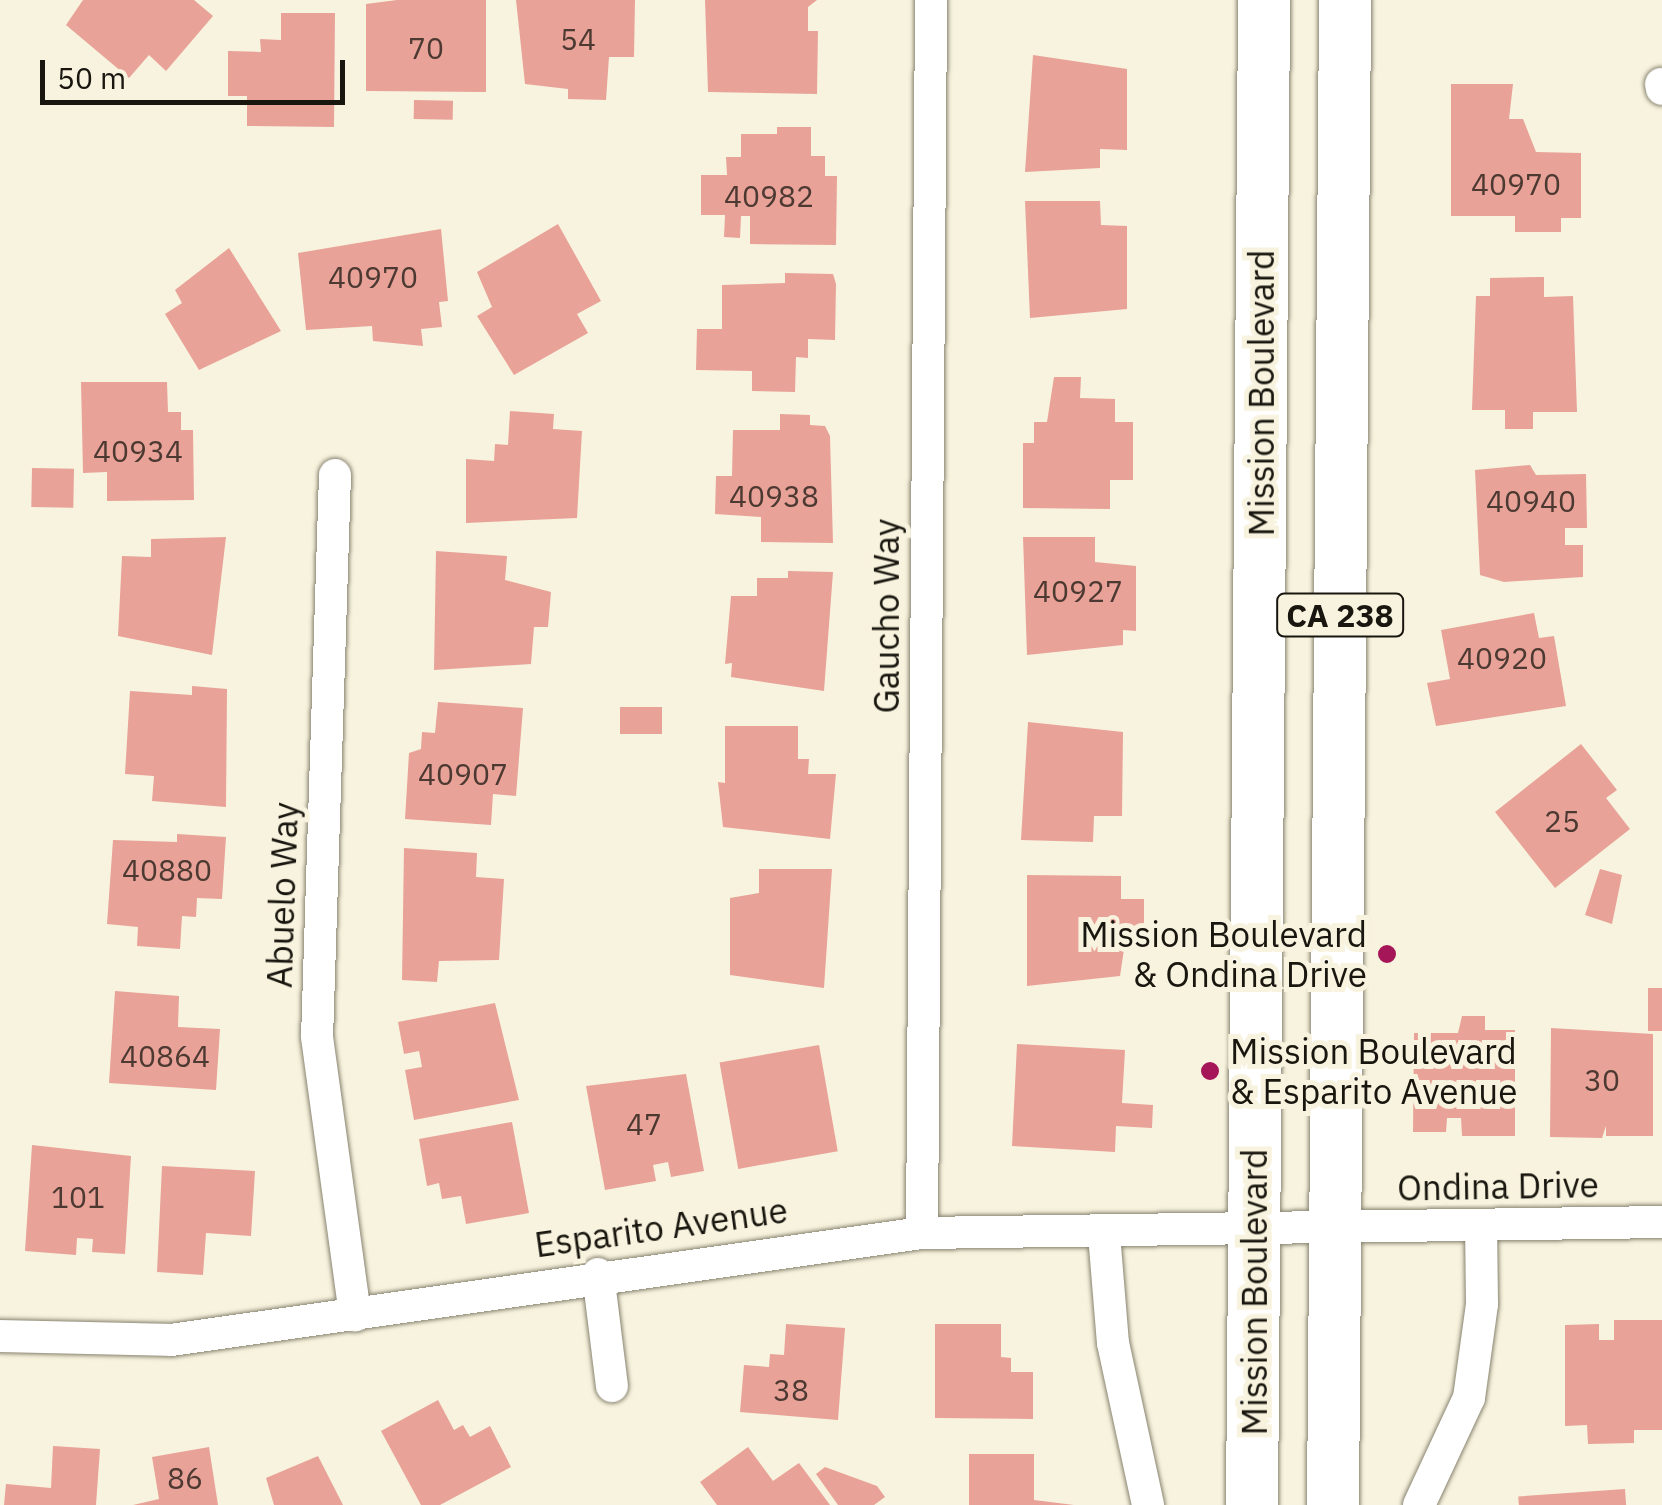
<!DOCTYPE html>
<html>
<head>
<meta charset="utf-8">
<style>
	body { margin:0 }
	#map { position:relative; width:1662px; height:1505px; overflow:hidden; background:#f8f3de; font-family:"IBM Plex Sans",sans-serif }
	div>[style] { position:absolute }
	[style*='--x'] { left:calc(var(--x)*1px); top:calc(var(--y)*1px); width:calc(var(--w)*1px); rotate:calc(var(--a)*1deg) }
	.building>* { inset:0; background:#e8a298; transform-origin:0 0 }
	.roads { filter:drop-shadow(0 0 2px #878370) drop-shadow(0 0 2px #878370) }
	.minor>* { height:32px; margin:-16px; padding:0 16px; transform-origin:16px; border-radius:16px; background:#fff }
	.primary>* { height:52px; margin:-26px; padding:0 26px; transform-origin:26px; border-radius:26px; background:#fff }
	.dots>* { width:28px; height:28px; translate:-50% -50%; box-sizing:border-box; border:5px solid #f8f3de; border-radius:50% }
	span { translate:-50% -50%; white-space:nowrap; text-align:center; line-height:1.15; -webkit-text-stroke:10px #f8f3de; paint-order:stroke }
	.number-label { font-size:30px; color:#4c3931 }
	.number-label span { -webkit-text-stroke-width:0 }
	.shield-label span { padding:2px 8px; background:#f8f3de; border:2px solid; border-radius:8px; -webkit-text-stroke-width:0 }
	.shield-label { font-size:32px; color:#18160f; font-weight:700 }
	.street-label { font-size:35px; color:#18160f }
	.poi-label { font-size:35px; color:#18160f }
	.right { translate:-100% -50%; text-align:right }
	.left { translate:0 -50%; text-align:left }
	.scale { position:absolute; left:40px; top:60px; width:305px; height:45px; box-sizing:border-box; border:5px solid #18160f; border-top:0; padding-left:12px; font-size:30px; line-height:35px; white-space:nowrap; color:#18160f; -webkit-text-stroke:8px #f8f3de; paint-order:stroke }
</style>
</head>
<body>
<div id="map">
	<div class="building">
		<i style="clip-path:polygon(83px 0,194px 0,213px 16px,166px 71px,149px 55px,129px 78px,66px 25px)"></i>
		<i style="clip-path:polygon(397px 0,486px 0,486px 92px,366px 91px,366px 4px)"></i>
		<i style="clip-path:polygon(516px 0,635px 0,634px 57px,609px 57px,606px 100px,568px 99px,568px 89px,525px 84px)"></i>
		<i style="clip-path:polygon(705px 0,817px 0,808px 7px,808px 31px,818px 31px,817px 94px,708px 92px)"></i>
		<i style="clip-path:polygon(281px 13px,335px 13px,334px 127px,247px 126px,247px 96px,228px 96px,228px 51px,261px 52px,260px 39px,281px 40px)"></i>
		<i style="clip-path:polygon(1033px 55px,1127px 69px,1127px 150px,1100px 149px,1100px 168px,1025px 172px)"></i>
		<i style="clip-path:polygon(1451px 84px,1513px 84px,1509px 119px,1523px 119px,1536px 152px,1581px 153px,1581px 218px,1561px 218px,1561px 232px,1515px 232px,1515px 216px,1451px 216px)"></i>
		<i style="left:414px;top:100px;width:39px;height:19px;rotate:1deg"></i>
		<i style="clip-path:polygon(777px 127px,811px 127px,811px 156px,825px 156px,825px 176px,837px 176px,836px 245px,750px 244px,750px 216px,741px 216px,740px 238px,724px 237px,725px 215px,701px 215px,701px 175px,727px 175px,726px 157px,741px 157px,741px 134px,777px 134px)"></i>
		<i style="clip-path:polygon(1025px 201px,1100px 201px,1101px 225px,1127px 226px,1127px 309px,1030px 318px)"></i>
		<i style="clip-path:polygon(558px 224px,601px 301px,577px 314px,588px 333px,514px 375px,477px 316px,492px 307px,477px 272px)"></i>
		<i style="clip-path:polygon(441px 229px,448px 301px,439px 302px,442px 327px,421px 329px,423px 346px,373px 341px,372px 326px,306px 330px,298px 253px)"></i>
		<i style="clip-path:polygon(229px 248px,281px 331px,199px 370px,165px 314px,182px 303px,175px 290px)"></i>
		<i style="clip-path:polygon(785px 273px,833px 274px,836px 284px,835px 340px,808px 339px,808px 358px,796px 357px,795px 392px,752px 391px,752px 371px,696px 370px,697px 329px,722px 329px,722px 285px,785px 283px)"></i>
		<i style="clip-path:polygon(1544px 277px,1544px 297px,1573px 296px,1577px 412px,1533px 412px,1533px 429px,1505px 429px,1505px 410px,1472px 410px,1476px 296px,1490px 296px,1490px 278px)"></i>
		<i style="clip-path:polygon(1054px 377px,1081px 377px,1080px 398px,1115px 399px,1115px 422px,1133px 422px,1133px 480px,1110px 480px,1110px 509px,1023px 508px,1023px 443px,1034px 443px,1034px 422px,1047px 422px)"></i>
		<i style="clip-path:polygon(81px 382px,167px 382px,168px 412px,181px 412px,181px 430px,193px 430px,194px 500px,107px 501px,107px 472px,83px 473px)"></i>
		<i style="clip-path:polygon(510px 411px,554px 414px,553px 429px,582px 431px,577px 518px,466px 523px,466px 459px,494px 461px,495px 444px,508px 445px)"></i>
		<i style="clip-path:polygon(780px 414px,810px 415px,810px 425px,825px 426px,830px 436px,833px 543px,761px 542px,761px 517px,715px 514px,716px 476px,732px 476px,733px 430px,780px 430px)"></i>
		<i style="clip-path:polygon(1530px 465px,1536px 475px,1586px 474px,1587px 528px,1565px 528px,1565px 545px,1583px 545px,1583px 577px,1504px 582px,1480px 575px,1475px 470px)"></i>
		<i style="left:32px;top:468px;width:42px;height:39px;rotate:1deg"></i>
		<i style="clip-path:polygon(226px 537px,212px 655px,118px 636px,122px 556px,151px 557px,151px 539px)"></i>
		<i style="clip-path:polygon(1023px 537px,1095px 537px,1095px 562px,1136px 566px,1136px 631px,1123px 630px,1123px 645px,1027px 655px)"></i>
		<i style="clip-path:polygon(436px 551px,507px 556px,505px 580px,551px 592px,548px 627px,534px 627px,531px 664px,434px 670px)"></i>
		<i style="clip-path:polygon(788px 571px,833px 572px,824px 691px,731px 677px,732px 663px,725px 664px,731px 596px,757px 596px,757px 578px,788px 578px)"></i>
		<i style="clip-path:polygon(1534px 613px,1539px 638px,1554px 636px,1566px 706px,1436px 726px,1427px 683px,1450px 679px,1441px 630px)"></i>
		<i style="clip-path:polygon(192px 686px,227px 689px,226px 807px,152px 801px,154px 776px,125px 774px,130px 691px,192px 695px)"></i>
		<i style="clip-path:polygon(438px 702px,523px 708px,516px 796px,493px 794px,491px 825px,405px 819px,409px 753px,421px 749px,422px 732px,435px 733px)"></i>
		<i style="left:620px;top:707px;width:42px;height:27px"></i>
		<i style="clip-path:polygon(1028px 722px,1123px 732px,1122px 816px,1094px 816px,1093px 842px,1021px 840px)"></i>
		<i style="clip-path:polygon(725px 726px,798px 726px,798px 759px,809px 759px,808px 774px,836px 774px,830px 839px,723px 827px,718px 782px,725px 783px)"></i>
		<i style="clip-path:polygon(1581px 744px,1617px 790px,1606px 798px,1630px 829px,1555px 888px,1495px 812px)"></i>
		<i style="clip-path:polygon(177px 834px,226px 837px,222px 899px,197px 898px,196px 917px,182px 916px,180px 949px,137px 946px,138px 927px,107px 924px,113px 840px,177px 842px)"></i>
		<i style="clip-path:polygon(404px 848px,477px 853px,476px 877px,504px 879px,499px 960px,439px 961px,437px 982px,402px 980px)"></i>
		<i style="clip-path:polygon(759px 869px,832px 869px,824px 988px,730px 975px,730px 898px,759px 893px)"></i>
		<i style="clip-path:polygon(1600px 869px,1622px 875px,1612px 924px,1585px 915px)"></i>
		<i style="clip-path:polygon(1027px 875px,1121px 876px,1121px 899px,1144px 899px,1144px 936px,1126px 936px,1120px 976px,1027px 986px)"></i>
		<i style="left:1648px;top:988px;width:14px;height:43px"></i>
		<i style="clip-path:polygon(115px 991px,179px 996px,178px 1027px,220px 1029px,216px 1090px,109px 1083px)"></i>
		<i style="clip-path:polygon(495px 1003px,519px 1100px,414px 1120px,405px 1070px,422px 1067px,419px 1051px,404px 1054px,398px 1022px)"></i>
		<i style="clip-path:polygon(1462px 1016px,1485px 1016px,1485px 1030px,1515px 1030px,1515px 1136px,1462px 1136px,1461px 1118px,1447px 1118px,1446px 1132px,1413px 1132px,1414px 1033px,1458px 1033px)"></i>
		<i style="clip-path:polygon(1551px 1028px,1653px 1034px,1653px 1136px,1606px 1136px,1606px 1126px,1602px 1138px,1550px 1137px)"></i>
		<i style="clip-path:polygon(1017px 1044px,1125px 1050px,1122px 1103px,1153px 1105px,1152px 1128px,1116px 1126px,1115px 1152px,1012px 1146px)"></i>
		<i style="left:819px;top:1045px;width:108px;height:101px;rotate:80deg"></i>
		<i style="clip-path:polygon(686px 1074px,704px 1171px,671px 1177px,668px 1162px,653px 1165px,656px 1181px,605px 1190px,586px 1086px)"></i>
		<i style="clip-path:polygon(512px 1122px,529px 1213px,466px 1224px,461px 1196px,442px 1199px,439px 1183px,427px 1186px,419px 1139px)"></i>
		<i style="clip-path:polygon(32px 1145px,131px 1156px,125px 1254px,92px 1252px,93px 1239px,77px 1238px,76px 1255px,25px 1251px)"></i>
		<i style="clip-path:polygon(162px 1166px,255px 1171px,251px 1236px,206px 1233px,203px 1275px,157px 1272px)"></i>
		<i style="clip-path:polygon(1614px 1320px,1662px 1320px,1662px 1430px,1634px 1430px,1634px 1443px,1588px 1444px,1587px 1425px,1565px 1426px,1565px 1325px,1599px 1324px,1599px 1340px,1614px 1340px)"></i>
		<i style="clip-path:polygon(786px 1324px,845px 1328px,838px 1420px,740px 1412px,744px 1365px,769px 1367px,770px 1354px,784px 1355px)"></i>
		<i style="clip-path:polygon(935px 1324px,1001px 1324px,1001px 1357px,1011px 1358px,1011px 1372px,1033px 1372px,1033px 1419px,935px 1418px)"></i>
		<i style="clip-path:polygon(438px 1400px,454px 1430px,463px 1425px,470px 1437px,490px 1426px,511px 1467px,440px 1505px,421px 1505px,381px 1431px)"></i>
		<i style="clip-path:polygon(53px 1446px,100px 1449px,96px 1505px,4px 1505px,6px 1484px,51px 1488px)"></i>
		<i style="clip-path:polygon(209px 1447px,218px 1505px,133px 1505px,159px 1499px,152px 1457px)"></i>
		<i style="clip-path:polygon(748px 1447px,773px 1481px,799px 1463px,830px 1505px,717px 1505px,700px 1482px)"></i>
		<i style="clip-path:polygon(969px 1454px,1034px 1454px,1034px 1500px,1074px 1505px,969px 1505px)"></i>
		<i style="clip-path:polygon(318px 1456px,343px 1505px,274px 1505px,266px 1478px)"></i>
		<i style="clip-path:polygon(825px 1467px,877px 1486px,885px 1497px,874px 1505px,838px 1505px,816px 1474px)"></i>
		<i style="left:1625px;top:1489px;width:16px;height:107px;rotate:86deg"></i>
	</div>
	<div class="roads">
		<div class="minor">
			<i style="--x:1661;--y:84;--w:5;--a:79"></i>
			<i style="--x:335;--y:475;--w:562;--a:91.83"></i>
			<i style="--x:317;--y:1037;--w:281;--a:82.2"></i>
			<i style="--x:922;--y:1233;--w:1233;--a:-89.58"></i>
			<i style="--x:1104;--y:1234;--w:109;--a:85.3"></i>
			<i style="--x:1113;--y:1343;--w:166;--a:77.8"></i>
			<i style="--x:598;--y:1274;--w:113;--a:82.9"></i>
			<i style="--x:0;--y:1336;--w:171;--a:1.3"></i>
			<i style="--x:171;--y:1340;--w:759;--a:-8.11"></i>
			<i style="--x:922;--y:1233;--w:740;--a:-0.85"></i>
			<i style="--x:1419;--y:1505;--w:118;--a:-65"></i>
			<i style="--x:1469;--y:1398;--w:95;--a:-82.1"></i>
			<i style="--x:1482;--y:1304;--w:77;--a:-90.7"></i>
		</div>
		<div class="primary">
			<i style="--x:1252;--y:1505;--w:1505;--a:-89.54"></i>
			<i style="--x:1333;--y:1505;--w:1505;--a:-89.54"></i>
		</div>
	</div>
	<div class="dots">
		<i style="left:1387px;top:954px;background:#a51658"></i>
		<i style="left:1210px;top:1071px;background:#a51658"></i>
	</div>
	<div class="number-label">
		<span style="left:578px;top:39px">54</span>
		<span style="left:426px;top:48px">70</span>
		<span style="left:1516px;top:184px">40970</span>
		<span style="left:769px;top:196px">40982</span>
		<span style="left:373px;top:277px">40970</span>
		<span style="left:138px;top:451px">40934</span>
		<span style="left:774px;top:496px">40938</span>
		<span style="left:1531px;top:501px">40940</span>
		<span style="left:1078px;top:591px">40927</span>
		<span style="left:1502px;top:658px">40920</span>
		<span style="left:463px;top:774px">40907</span>
		<span style="left:1562px;top:821px">25</span>
		<span style="left:167px;top:870px">40880</span>
		<span style="left:165px;top:1056px">40864</span>
		<span style="left:1602px;top:1080px">30</span>
		<span style="left:644px;top:1124px">47</span>
		<span style="left:78px;top:1197px">101</span>
		<span style="left:791px;top:1390px">38</span>
		<span style="left:185px;top:1478px">86</span>
	</div>
	<div class="shield-label">
		<span style="left:1340px;top:615px">CA 238</span>
	</div>
	<div class="street-label">
		<span style="left:1261px;top:393px;rotate:-90deg">Mission Boulevard</span>
		<span style="left:886px;top:616px;rotate:-90deg">Gaucho Way</span>
		<span style="left:282px;top:895px;rotate:-88deg">Abuelo Way</span>
		<span style="left:1498px;top:1186px;rotate:-1deg">Ondina Drive</span>
		<span style="left:661px;top:1227px;rotate:-8deg">Esparito Avenue</span>
		<span style="left:1254px;top:1292px;rotate:-90deg">Mission Boulevard</span>
	</div>
	<div class="poi-label">
		<span class="right" style="left:1367px;top:954px">Mission Boulevard<br>&amp; Ondina Drive</span>
		<span class="left" style="left:1230px;top:1071px">Mission Boulevard<br>&amp; Esparito Avenue</span>
	</div>
	<div class="scale">50 m</div>
</div>
</body>
</html>
